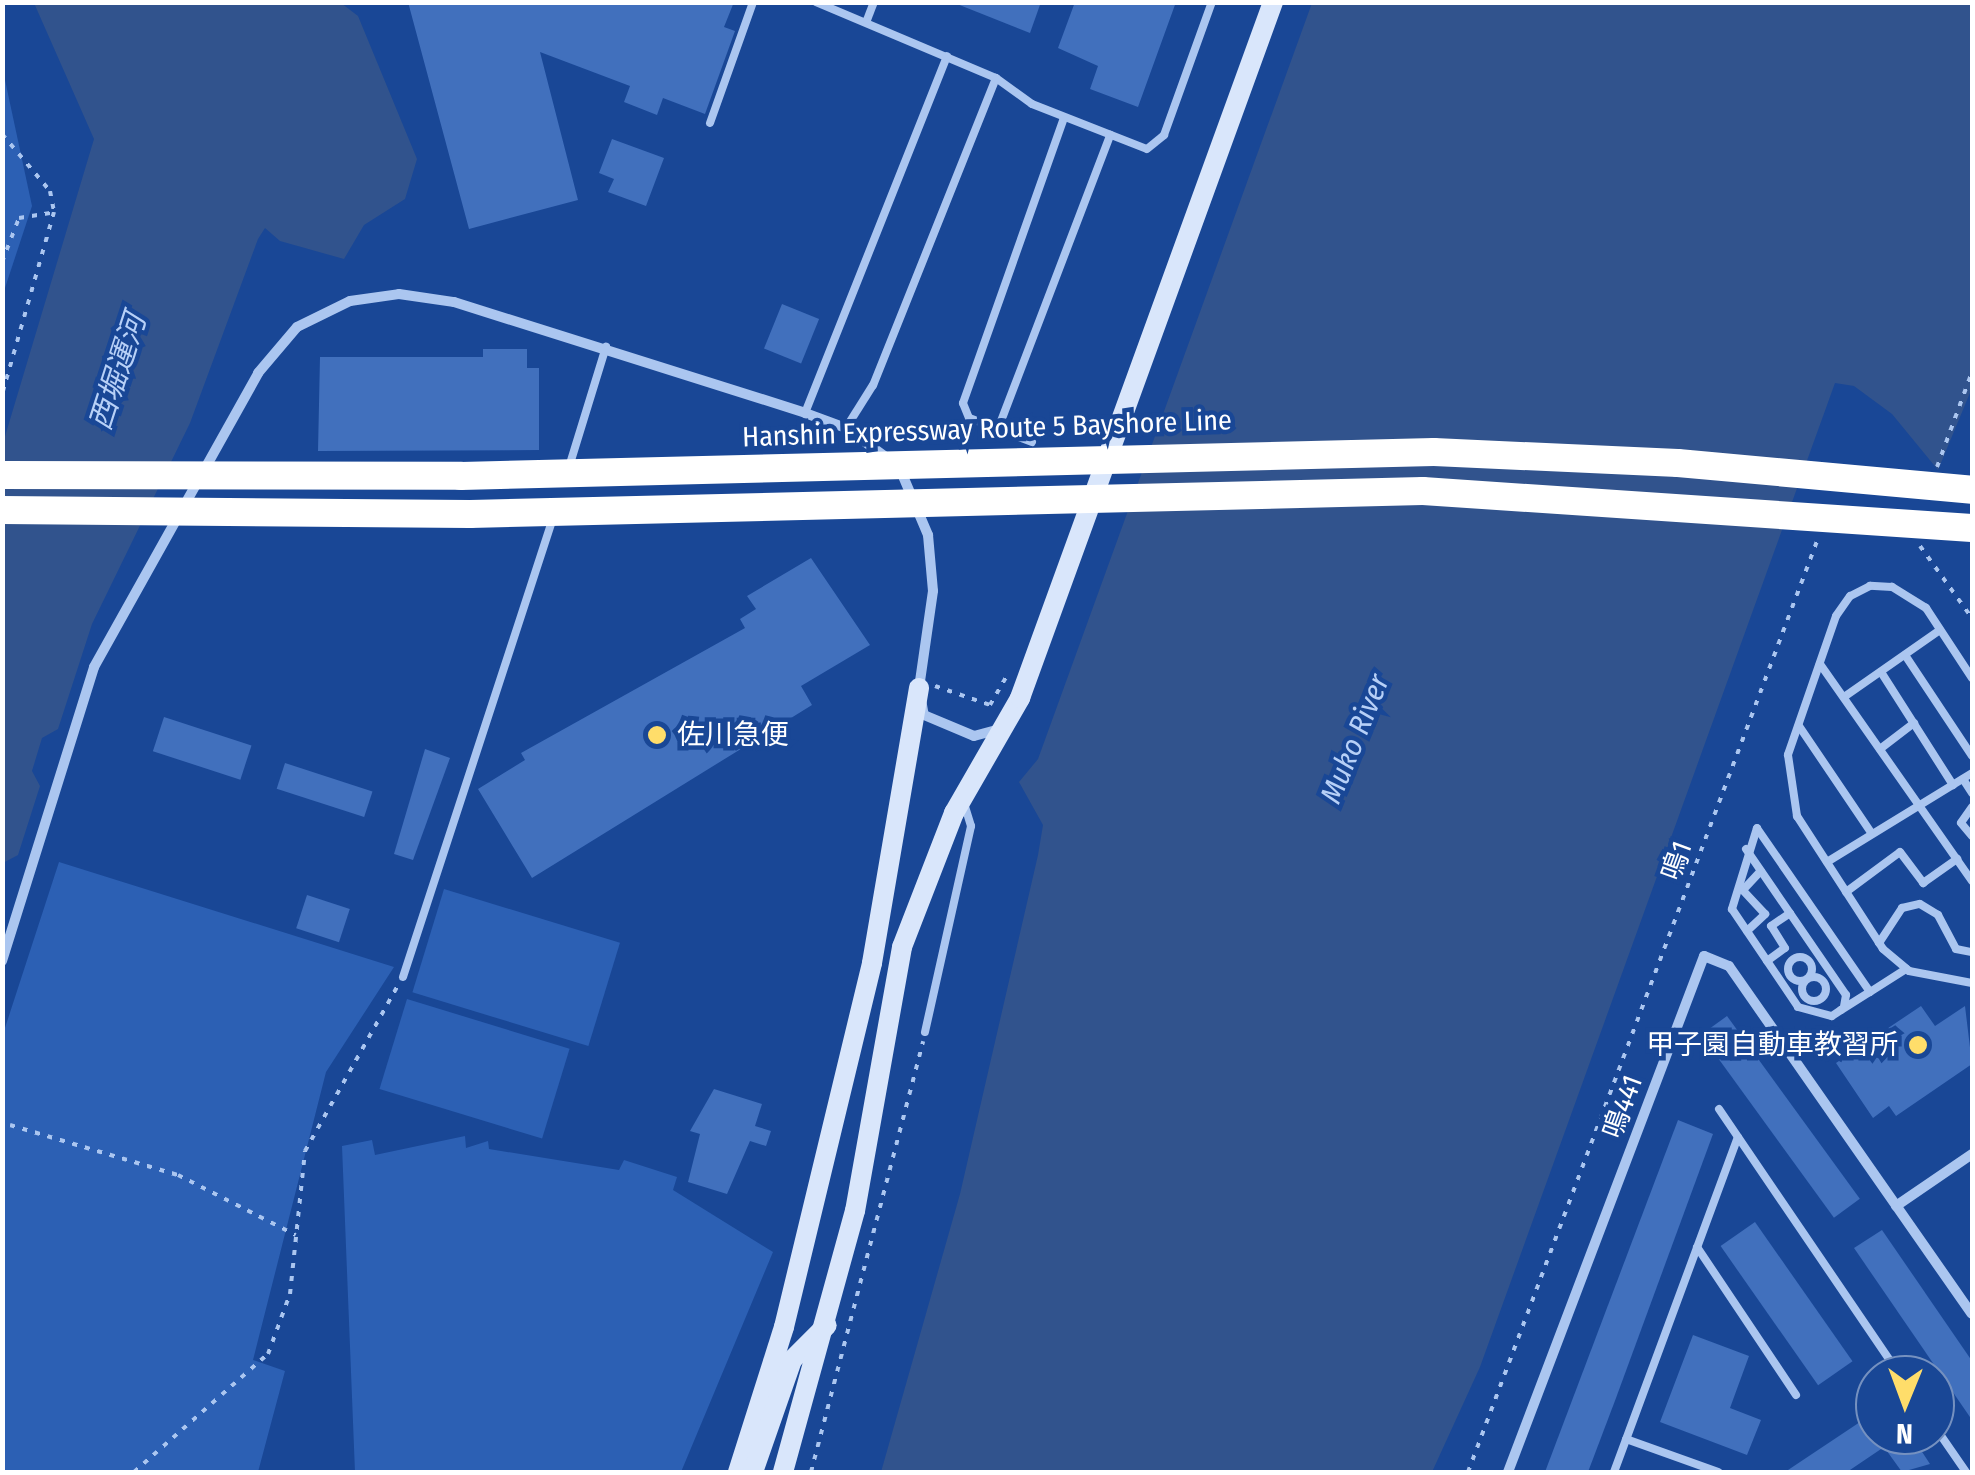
<!DOCTYPE html>
<html>
<head>
<meta charset="utf-8">
<style>
	body { margin:0 }
	#map { position:relative; width:1975px; height:1475px; overflow:hidden; background:#194796; font-family:"Fira Sans Condensed","Noto Sans JP",sans-serif }
	div>[style] { position:absolute }
	[style*='--x'] { left:calc(var(--x)*1px); top:calc(var(--y)*1px); width:calc(var(--w)*1px); rotate:calc(var(--a)*1deg) }
	.green>* { inset:0; background:#2c60b4; transform-origin:0 0 }
	.water>* { inset:0; background:#31538d }
	.building>* { inset:0; background:#4170bd; transform-origin:0 0 }
	.path>* { height:4px; margin-top:-2px; transform-origin:0; background:repeating-linear-gradient(90deg,#abc6f0 0 5px,transparent 0 13px) }
	.lane>* { height:8px; margin:-4px; padding:0 4px; transform-origin:4px; border-radius:4px; background:#abc6f0 }
	.lane>.ring { margin:-4px; padding:0; box-sizing:content-box; background:none; border:8px solid #abc6f0; border-radius:50% }
	.street>* { height:10px; margin:-5px; padding:0 5px; transform-origin:5px; border-radius:5px; background:#abc6f0 }
	.secondary>* { height:20px; margin:-10px; padding:0 10px; transform-origin:10px; border-radius:10px; background:#d9e6fb }
	.highway-bridge>* { height:28px; margin:-14px; padding:0 14px; transform-origin:14px; border-radius:14px; background:#fff }
	.dots>* { width:28px; height:28px; translate:-50% -50%; box-sizing:border-box; border:5px solid #194796; border-radius:50% }
	span { translate:-50% -50%; white-space:nowrap; text-align:center; line-height:1.15; -webkit-text-stroke:9px #194796; paint-order:stroke }
	.street-label { font-size:28px; color:#fff }
	.poi-label { font-size:28px; color:#fff }
	.left { translate:0 -50%; text-align:left }
	.right { translate:-100% -50%; text-align:right }
	.water-label { font-size:30px; color:#b7d0f7; font-style:italic }
	.frame { position:absolute; inset:0; border:5px solid #fff; pointer-events:none }
	.north { position:absolute; left:1855px; top:1355px; width:100px; height:100px; box-sizing:border-box; background:#194796; border:2px solid #7591c0; border-radius:50%; rotate:181deg; font-size:28px; font-weight:700; line-height:40px; text-align:center; color:#fff }
	.north::after { content:''; display:block; margin:auto; width:35px; height:45px; background:#ffdd6a; clip-path:polygon(50% 0,100% 100%,50% 72%,0 100%) }
</style>
</head>
<body>
<div id="map">
	<div class="green">
		<i style="clip-path:polygon(2px 66px,32px 206px,3px 294px,2px 294px)"></i>
		<i style="clip-path:polygon(59px 862px,394px 967px,326px 1072px,253px 1360px,285px 1371px,258px 1472px,3px 1472px,3px 1034px)"></i>
		<i style="left:444px;top:889px;width:184px;height:108px;rotate:17deg"></i>
		<i style="left:407px;top:999px;width:170px;height:94px;rotate:17deg"></i>
		<i style="clip-path:polygon(465px 1136px,466px 1148px,488px 1141px,489px 1149px,619px 1170px,624px 1160px,677px 1177px,673px 1190px,773px 1252px,681px 1472px,355px 1472px,342px 1146px,372px 1140px,375px 1155px)"></i>
	</div>
	<div class="water">
		<i style="clip-path:polygon(34px 3px,341px 3px,358px 16px,417px 159px,405px 199px,364px 225px,344px 259px,280px 241px,265px 228px,258px 239px,190px 423px,92px 624px,58px 729px,42px 738px,32px 771px,40px 786px,18px 855px,3px 863px,3px 443px,94px 139px)"></i>
		<i style="clip-path:polygon(1312px 3px,1972px 3px,1972px 388px,1938px 470px,1892px 414px,1854px 386px,1835px 383px,1480px 1367px,1432px 1472px,881px 1472px,960px 1194px,1038px 855px,1043px 825px,1019px 782px,1038px 759px)"></i>
	</div>
	<div class="building">
		<i style="clip-path:polygon(408px 2px,734px 2px,724px 27px,735px 31px,705px 114px,663px 98px,657px 115px,624px 102px,630px 86px,540px 52px,578px 200px,469px 229px)"></i>
		<i style="clip-path:polygon(952px 2px,1041px 2px,1030px 33px)"></i>
		<i style="clip-path:polygon(1075px 2px,1176px 2px,1138px 107px,1090px 89px,1098px 66px,1058px 48px)"></i>
		<i style="clip-path:polygon(612px 139px,664px 158px,646px 206px,608px 192px,614px 179px,599px 173px)"></i>
		<i style="left:782px;top:304px;width:40px;height:48px;rotate:22deg"></i>
		<i style="clip-path:polygon(483px 349px,527px 349px,527px 368px,539px 368px,539px 450px,318px 451px,320px 357px,483px 357px)"></i>
		<i style="clip-path:polygon(811px 558px,870px 645px,801px 686px,812px 705px,532px 878px,478px 789px,525px 760px,521px 753px,745px 628px,740px 619px,756px 609px,747px 596px)"></i>
		<i style="left:164px;top:717px;width:92px;height:36px;rotate:18deg"></i>
		<i style="clip-path:polygon(425px 749px,450px 758px,413px 860px,394px 854px)"></i>
		<i style="left:285px;top:763px;width:92px;height:27px;rotate:18deg"></i>
		<i style="left:307px;top:895px;width:45px;height:35px;rotate:18deg"></i>
		<i style="clip-path:polygon(1921px 1006px,1935px 1026px,1965px 1006px,1972px 1064px,1896px 1116px,1889px 1106px,1873px 1118px,1836px 1063px)"></i>
		<i style="left:1727px;top:1016px;width:226px;height:32px;rotate:54deg"></i>
		<i style="clip-path:polygon(714px 1089px,762px 1104px,755px 1126px,771px 1131px,766px 1146px,750px 1141px,727px 1194px,688px 1182px,700px 1134px,690px 1131px)"></i>
		<i style="clip-path:polygon(1678px 1120px,1713px 1134px,1616px 1398px,1588px 1472px,1545px 1472px)"></i>
		<i style="left:1755px;top:1222px;width:170px;height:42px;rotate:55deg"></i>
		<i style="clip-path:polygon(1882px 1230px,1972px 1361px,1972px 1420px,1854px 1248px)"></i>
		<i style="clip-path:polygon(1693px 1335px,1749px 1356px,1730px 1408px,1761px 1420px,1747px 1455px,1660px 1422px)"></i>
		<i style="clip-path:polygon(1875px 1412px,1875px 1435px,1911px 1435px,1930px 1464px,1902px 1472px,1884px 1447px,1847px 1472px,1785px 1472px)"></i>
	</div>
	<div class="path">
		<i style="--x:2;--y:134;--w:75;--a:49.9"></i>
		<i style="--x:50;--y:191;--w:21;--a:79"></i>
		<i style="--x:54;--y:212;--w:189;--a:105.9"></i>
		<i style="--x:2;--y:262;--w:47;--a:-68.9"></i>
		<i style="--x:19;--y:218;--w:33;--a:-9"></i>
		<i style="--x:1937;--y:467;--w:101;--a:-69.8"></i>
		<i style="--x:1920;--y:546;--w:89;--a:54.2"></i>
		<i style="--x:935;--y:686;--w:58;--a:19.1"></i>
		<i style="--x:990;--y:705;--w:32;--a:-60"></i>
		<i style="--x:10;--y:1125;--w:175;--a:16.6"></i>
		<i style="--x:178;--y:1175;--w:132;--a:27"></i>
		<i style="--x:134;--y:1472;--w:179;--a:-41.4"></i>
		<i style="--x:268;--y:1354;--w:64;--a:-69.9"></i>
		<i style="--x:290;--y:1294;--w:144;--a:-84"></i>
		<i style="--x:305;--y:1151;--w:188;--a:-60.7"></i>
		<i style="--x:811;--y:1472;--w:445;--a:-75.4"></i>
		<i style="--x:1468;--y:1472;--w:994;--a:-69.45"></i>
	</div>
	<div class="lane">
		<i style="--x:816;--y:2;--w:195;--a:22.9"></i>
		<i style="--x:996;--y:78;--w:331;--a:111.8"></i>
		<i style="--x:873;--y:385;--w:51;--a:122.1"></i>
		<i style="--x:867;--y:20;--w:19;--a:-69"></i>
		<i style="--x:996;--y:78;--w:44;--a:35.8"></i>
		<i style="--x:1032;--y:104;--w:123;--a:21.4"></i>
		<i style="--x:1147;--y:149;--w:22;--a:-39"></i>
		<i style="--x:1164;--y:135;--w:141;--a:-70.2"></i>
		<i style="--x:710;--y:123;--w:128;--a:-70.4"></i>
		<i style="--x:805;--y:413;--w:384;--a:-68.3"></i>
		<i style="--x:998;--y:429;--w:315;--a:-69.1"></i>
		<i style="--x:1032;--y:442;--w:67;--a:-159.1"></i>
		<i style="--x:969;--y:418;--w:16;--a:-112"></i>
		<i style="--x:963;--y:403;--w:303;--a:-70.5"></i>
		<i style="--x:569;--y:467;--w:126;--a:-72.9"></i>
		<i style="--x:1905;--y:655;--w:121;--a:56.4"></i>
		<i style="--x:1820;--y:664;--w:265;--a:55"></i>
		<i style="--x:1881;--y:672;--w:134;--a:57.5"></i>
		<i style="--x:1972;--y:678;--w:84;--a:-123.3"></i>
		<i style="--x:1926;--y:608;--w:40;--a:-148"></i>
		<i style="--x:1892;--y:587;--w:22;--a:-177"></i>
		<i style="--x:1870;--y:586;--w:22;--a:153"></i>
		<i style="--x:1850;--y:596;--w:24;--a:125"></i>
		<i style="--x:1836;--y:616;--w:147;--a:109.1"></i>
		<i style="--x:1788;--y:755;--w:62;--a:81.6"></i>
		<i style="--x:1797;--y:816;--w:158;--a:57.1"></i>
		<i style="--x:1883;--y:949;--w:34;--a:40"></i>
		<i style="--x:1909;--y:971;--w:64;--a:10.8"></i>
		<i style="--x:1844;--y:697;--w:117;--a:-34.9"></i>
		<i style="--x:1799;--y:726;--w:130;--a:55.9"></i>
		<i style="--x:1880;--y:749;--w:43;--a:-37.4"></i>
		<i style="--x:1963;--y:779;--w:17;--a:57"></i>
		<i style="--x:1972;--y:807;--w:19;--a:125"></i>
		<i style="--x:1961;--y:823;--w:17;--a:50"></i>
		<i style="--x:1746;--y:849;--w:177;--a:55.6"></i>
		<i style="--x:1846;--y:995;--w:11;--a:100"></i>
		<i style="--x:1827;--y:862;--w:170;--a:-31.5"></i>
		<i style="--x:1846;--y:892;--w:67;--a:-36.5"></i>
		<i style="--x:1900;--y:852;--w:39;--a:53"></i>
		<i style="--x:1923;--y:883;--w:42;--a:-35.2"></i>
		<i style="--x:1747;--y:931;--w:25;--a:-43"></i>
		<i style="--x:1765;--y:914;--w:33;--a:-133"></i>
		<i style="--x:1743;--y:890;--w:26;--a:-47"></i>
		<i style="--x:1879;--y:943;--w:42;--a:-56.7"></i>
		<i style="--x:1902;--y:908;--w:18;--a:-13"></i>
		<i style="--x:1920;--y:904;--w:21;--a:31"></i>
		<i style="--x:1938;--y:915;--w:38;--a:62"></i>
		<i style="--x:1956;--y:949;--w:16;--a:11"></i>
		<i class="ring" style="left:1788px;top:957px;width:16px;height:16px"></i>
		<i style="--x:1767;--y:961;--w:22;--a:-36"></i>
		<i style="--x:1785;--y:948;--w:26;--a:-122"></i>
		<i style="--x:1771;--y:926;--w:23;--a:-34"></i>
		<i style="--x:403;--y:977;--w:482;--a:-71.9"></i>
		<i class="ring" style="left:1802px;top:977px;width:16px;height:16px"></i>
		<i style="--x:1870;--y:992;--w:199;--a:-124.6"></i>
		<i style="--x:1757;--y:828;--w:85;--a:107.2"></i>
		<i style="--x:1732;--y:909;--w:118;--a:56"></i>
		<i style="--x:1798;--y:1007;--w:35;--a:15"></i>
		<i style="--x:1832;--y:1016;--w:11;--a:-34"></i>
		<i style="--x:1841;--y:1010;--w:34;--a:-32"></i>
		<i style="--x:1870;--y:992;--w:43;--a:-32.6"></i>
		<i style="--x:925;--y:1032;--w:211;--a:-77.4"></i>
		<i style="--x:971;--y:826;--w:24;--a:-107"></i>
		<i style="--x:1719;--y:1109;--w:322;--a:55.8"></i>
		<i style="--x:1697;--y:1247;--w:178;--a:56.2"></i>
		<i style="--x:1935;--y:1427;--w:55;--a:55.4"></i>
		<i style="--x:1626;--y:1439;--w:98;--a:19.7"></i>
		<i style="--x:1614;--y:1472;--w:357;--a:-69.7"></i>
	</div>
	<div class="street">
		<i style="--x:900;--y:469;--w:72;--a:67"></i>
		<i style="--x:928;--y:535;--w:56;--a:84.9"></i>
		<i style="--x:933;--y:591;--w:98;--a:98.2"></i>
		<i style="--x:919;--y:688;--w:27;--a:80"></i>
		<i style="--x:924;--y:715;--w:54;--a:22.8"></i>
		<i style="--x:974;--y:736;--w:24;--a:-15"></i>
		<i style="--x:2;--y:961;--w:308;--a:-72.6"></i>
		<i style="--x:94;--y:667;--w:337;--a:-60.8"></i>
		<i style="--x:258;--y:373;--w:60;--a:-49.7"></i>
		<i style="--x:297;--y:327;--w:59;--a:-26.1"></i>
		<i style="--x:350;--y:301;--w:49;--a:-8.1"></i>
		<i style="--x:399;--y:294;--w:56;--a:8.3"></i>
		<i style="--x:454;--y:302;--w:368;--a:17.5"></i>
		<i style="--x:805;--y:413;--w:44;--a:20.1"></i>
		<i style="--x:846;--y:428;--w:51;--a:36.2"></i>
		<i style="--x:1896;--y:1206;--w:92;--a:-34.4"></i>
		<i style="--x:1508;--y:1472;--w:552;--a:-69.2"></i>
		<i style="--x:1704;--y:956;--w:27;--a:22"></i>
		<i style="--x:1729;--y:966;--w:424;--a:55.1"></i>
	</div>
	<div class="secondary">
		<i style="--x:738;--y:1472;--w:152;--a:-72.4"></i>
		<i style="--x:784;--y:1327;--w:374;--a:-76.4"></i>
		<i style="--x:872;--y:963;--w:279;--a:-80.3"></i>
		<i style="--x:753;--y:1472;--w:119;--a:-70.8"></i>
		<i style="--x:792;--y:1360;--w:49;--a:-45"></i>
		<i style="--x:783;--y:1472;--w:271;--a:-74.6"></i>
		<i style="--x:855;--y:1211;--w:268;--a:-79.9"></i>
		<i style="--x:902;--y:947;--w:144;--a:-68.8"></i>
		<i style="--x:954;--y:813;--w:133;--a:-60.1"></i>
		<i style="--x:1020;--y:698;--w:741;--a:-70.02"></i>
	</div>
	<div class="highway-bridge">
		<i style="--x:2;--y:475;--w:459;--a:0.1"></i>
		<i style="--x:461;--y:476;--w:973;--a:-1.41"></i>
		<i style="--x:1434;--y:452;--w:244;--a:2.6"></i>
		<i style="--x:1678;--y:463;--w:295;--a:5.2"></i>
		<i style="--x:2;--y:510;--w:468;--a:0.5"></i>
		<i style="--x:470;--y:514;--w:953;--a:-1.38"></i>
		<i style="--x:1423;--y:491;--w:550;--a:3.86"></i>
	</div>
	<div class="dots">
		<i style="left:657px;top:735px;background:#ffdd6a"></i>
		<i style="left:1918px;top:1045px;background:#ffdd6a"></i>
	</div>
	<div class="street-label">
		<span style="left:987px;top:429px;rotate:-2deg">Hanshin Expressway Route 5 Bayshore Line</span>
		<span style="left:1677px;top:861px;rotate:-70deg">鳴1</span>
		<span style="left:1623px;top:1107px;rotate:-70deg">鳴441</span>
	</div>
	<div class="poi-label">
		<span class="left" style="left:677px;top:735px">佐川急便</span>
		<span class="right" style="left:1898px;top:1045px">甲子園自動車教習所</span>
	</div>
	<div class="water-label">
		<span style="left:118px;top:372px;rotate:-72deg">西堀運河</span>
		<span style="left:1355px;top:739px;rotate:-68deg">Muko River</span>
	</div>
	<div class="frame"></div>
	<div class="north">N</div>
</div>
</body>
</html>
